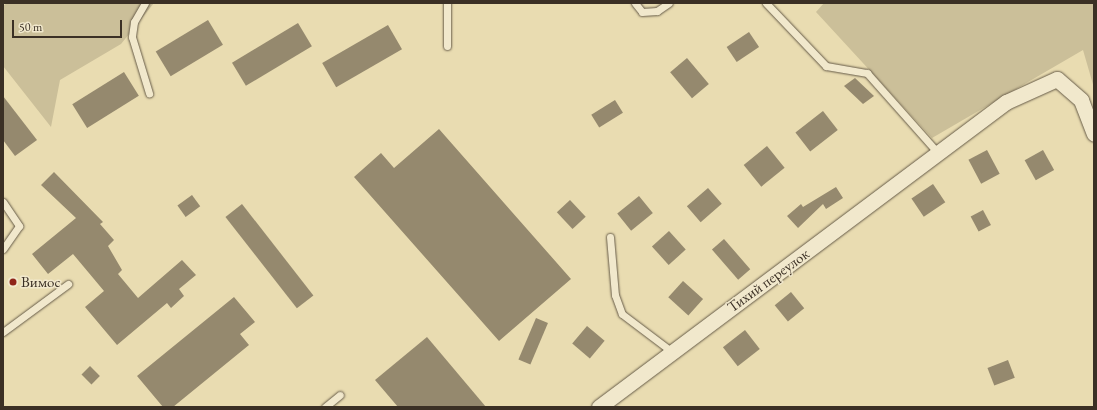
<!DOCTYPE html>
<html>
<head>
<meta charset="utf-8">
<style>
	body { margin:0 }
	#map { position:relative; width:1097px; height:410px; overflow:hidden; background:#e9dcb1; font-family:"EB Garamond",serif }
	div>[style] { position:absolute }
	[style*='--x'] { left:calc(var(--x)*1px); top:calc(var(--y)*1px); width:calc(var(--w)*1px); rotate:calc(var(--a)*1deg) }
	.green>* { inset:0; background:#cbbf99 }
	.building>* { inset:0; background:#95896e; transform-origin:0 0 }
	.roads { filter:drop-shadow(0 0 1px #665b48) drop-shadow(0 0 1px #665b48) }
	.lane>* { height:7px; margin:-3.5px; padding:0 3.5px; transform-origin:3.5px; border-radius:3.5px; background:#f1e8cc }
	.street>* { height:15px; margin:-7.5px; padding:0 7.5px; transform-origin:7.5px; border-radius:7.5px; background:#f1e8cc }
	.dots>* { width:11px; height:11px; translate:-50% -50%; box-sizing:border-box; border:2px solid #f1e8cc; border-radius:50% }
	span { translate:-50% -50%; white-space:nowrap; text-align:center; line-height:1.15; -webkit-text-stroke:3px #f1e8cc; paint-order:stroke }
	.street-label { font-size:15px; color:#3b3025 }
	.poi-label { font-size:15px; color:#3b3025 }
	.left { translate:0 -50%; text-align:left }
	.frame { position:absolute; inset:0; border:4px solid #3b3025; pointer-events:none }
	.scale { position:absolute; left:12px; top:20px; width:110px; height:18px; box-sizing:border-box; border:2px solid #3b3025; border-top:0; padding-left:5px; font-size:12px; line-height:14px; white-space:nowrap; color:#3b3025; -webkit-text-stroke:3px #f1e8cc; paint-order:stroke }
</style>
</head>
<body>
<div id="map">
	<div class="green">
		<i style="clip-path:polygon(7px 3px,154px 3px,121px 44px,60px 80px,51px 127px,3px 66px,3px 6px)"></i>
		<i style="clip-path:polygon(824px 3px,1094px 3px,1094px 88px,1083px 50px,932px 138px,816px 12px)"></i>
	</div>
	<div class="building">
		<i style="left:208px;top:20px;width:29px;height:61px;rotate:59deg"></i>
		<i style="left:298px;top:23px;width:27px;height:77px;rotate:59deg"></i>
		<i style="left:388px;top:25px;width:28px;height:76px;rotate:60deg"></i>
		<i style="left:749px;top:32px;width:18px;height:27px;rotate:56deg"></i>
		<i style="left:687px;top:58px;width:34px;height:22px;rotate:50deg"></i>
		<i style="left:124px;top:72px;width:28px;height:61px;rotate:58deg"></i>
		<i style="clip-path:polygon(855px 78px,874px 96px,863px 104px,844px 86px)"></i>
		<i style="clip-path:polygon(3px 96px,37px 140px,15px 156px,3px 140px)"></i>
		<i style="left:615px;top:100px;width:15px;height:28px;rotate:58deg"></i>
		<i style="left:823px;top:111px;width:24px;height:35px;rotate:52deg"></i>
		<i style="clip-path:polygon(439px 129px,571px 279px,499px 341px,354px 177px,381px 153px,394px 168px)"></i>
		<i style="left:767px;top:146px;width:28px;height:30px;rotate:51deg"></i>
		<i style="left:987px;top:150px;width:27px;height:21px;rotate:62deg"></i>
		<i style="left:1043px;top:150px;width:23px;height:21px;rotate:61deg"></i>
		<i style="clip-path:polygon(54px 172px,103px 222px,100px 224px,114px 240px,108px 246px,122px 270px,118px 274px,138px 298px,182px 260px,196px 275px,179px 289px,184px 296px,171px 308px,167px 303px,117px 345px,85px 307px,104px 291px,73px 254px,48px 274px,32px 254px,76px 218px,41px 185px)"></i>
		<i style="left:933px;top:184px;width:22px;height:26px;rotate:56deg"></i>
		<i style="clip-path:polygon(836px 187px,843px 198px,826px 209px,823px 204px,798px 228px,787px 216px,801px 204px,803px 207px)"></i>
		<i style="left:708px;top:188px;width:21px;height:28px;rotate:49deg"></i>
		<i style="left:192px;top:195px;width:14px;height:18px;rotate:54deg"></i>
		<i style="left:639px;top:196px;width:22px;height:28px;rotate:51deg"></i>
		<i style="left:570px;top:200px;width:23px;height:18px;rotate:47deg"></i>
		<i style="left:242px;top:204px;width:116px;height:21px;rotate:52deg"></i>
		<i style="left:983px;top:210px;width:17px;height:14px;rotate:62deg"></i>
		<i style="left:669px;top:231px;width:25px;height:23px;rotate:48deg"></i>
		<i style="left:724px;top:239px;width:40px;height:16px;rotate:49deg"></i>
		<i style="left:683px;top:281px;width:27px;height:22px;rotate:42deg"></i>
		<i style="left:791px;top:292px;width:21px;height:21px;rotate:51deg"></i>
		<i style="clip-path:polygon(234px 297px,255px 322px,240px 334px,249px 345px,173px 407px,163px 407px,137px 376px)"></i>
		<i style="left:536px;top:318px;width:13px;height:45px;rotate:23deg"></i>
		<i style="left:587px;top:326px;width:23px;height:23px;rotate:40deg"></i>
		<i style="left:745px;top:330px;width:24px;height:28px;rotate:52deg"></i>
		<i style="clip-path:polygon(427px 337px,486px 407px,398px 407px,375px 380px)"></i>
		<i style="left:1008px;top:360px;width:19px;height:22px;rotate:69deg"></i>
		<i style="left:90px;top:366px;width:14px;height:12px;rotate:45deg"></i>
	</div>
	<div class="roads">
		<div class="lane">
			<i style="--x:145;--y:3;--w:22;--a:120"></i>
			<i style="--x:134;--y:22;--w:15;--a:98"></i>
			<i style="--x:132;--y:37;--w:59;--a:73.1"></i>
			<i style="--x:635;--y:3;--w:11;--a:52"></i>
			<i style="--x:642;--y:12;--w:15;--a:-4"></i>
			<i style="--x:657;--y:11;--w:14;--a:-34"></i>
			<i style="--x:766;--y:3;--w:87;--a:46.4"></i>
			<i style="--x:826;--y:66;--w:42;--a:9.7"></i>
			<i style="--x:867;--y:73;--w:107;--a:48.4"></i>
			<i style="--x:447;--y:46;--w:43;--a:-90"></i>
			<i style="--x:3;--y:202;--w:29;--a:56"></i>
			<i style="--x:19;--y:226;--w:28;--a:125"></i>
			<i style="--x:610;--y:237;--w:58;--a:85.1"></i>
			<i style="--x:615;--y:295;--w:20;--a:70"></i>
			<i style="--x:622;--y:314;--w:61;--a:37.1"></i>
			<i style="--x:3;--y:332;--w:81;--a:-36.4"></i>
			<i style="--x:325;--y:407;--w:19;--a:-39"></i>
		</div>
		<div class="street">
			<i style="--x:599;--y:407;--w:509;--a:-36.85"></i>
			<i style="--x:1006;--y:102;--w:56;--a:-24.3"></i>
			<i style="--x:1057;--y:79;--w:32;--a:41"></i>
			<i style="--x:1081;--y:100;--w:36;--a:69"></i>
		</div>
	</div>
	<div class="dots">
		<i style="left:13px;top:282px;background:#8f2418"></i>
	</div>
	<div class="street-label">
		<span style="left:768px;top:280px;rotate:-36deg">Тихий переулок</span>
	</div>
	<div class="poi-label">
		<span class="left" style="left:21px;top:282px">Вимос</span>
	</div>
	<div class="frame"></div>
	<div class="scale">50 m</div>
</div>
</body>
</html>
